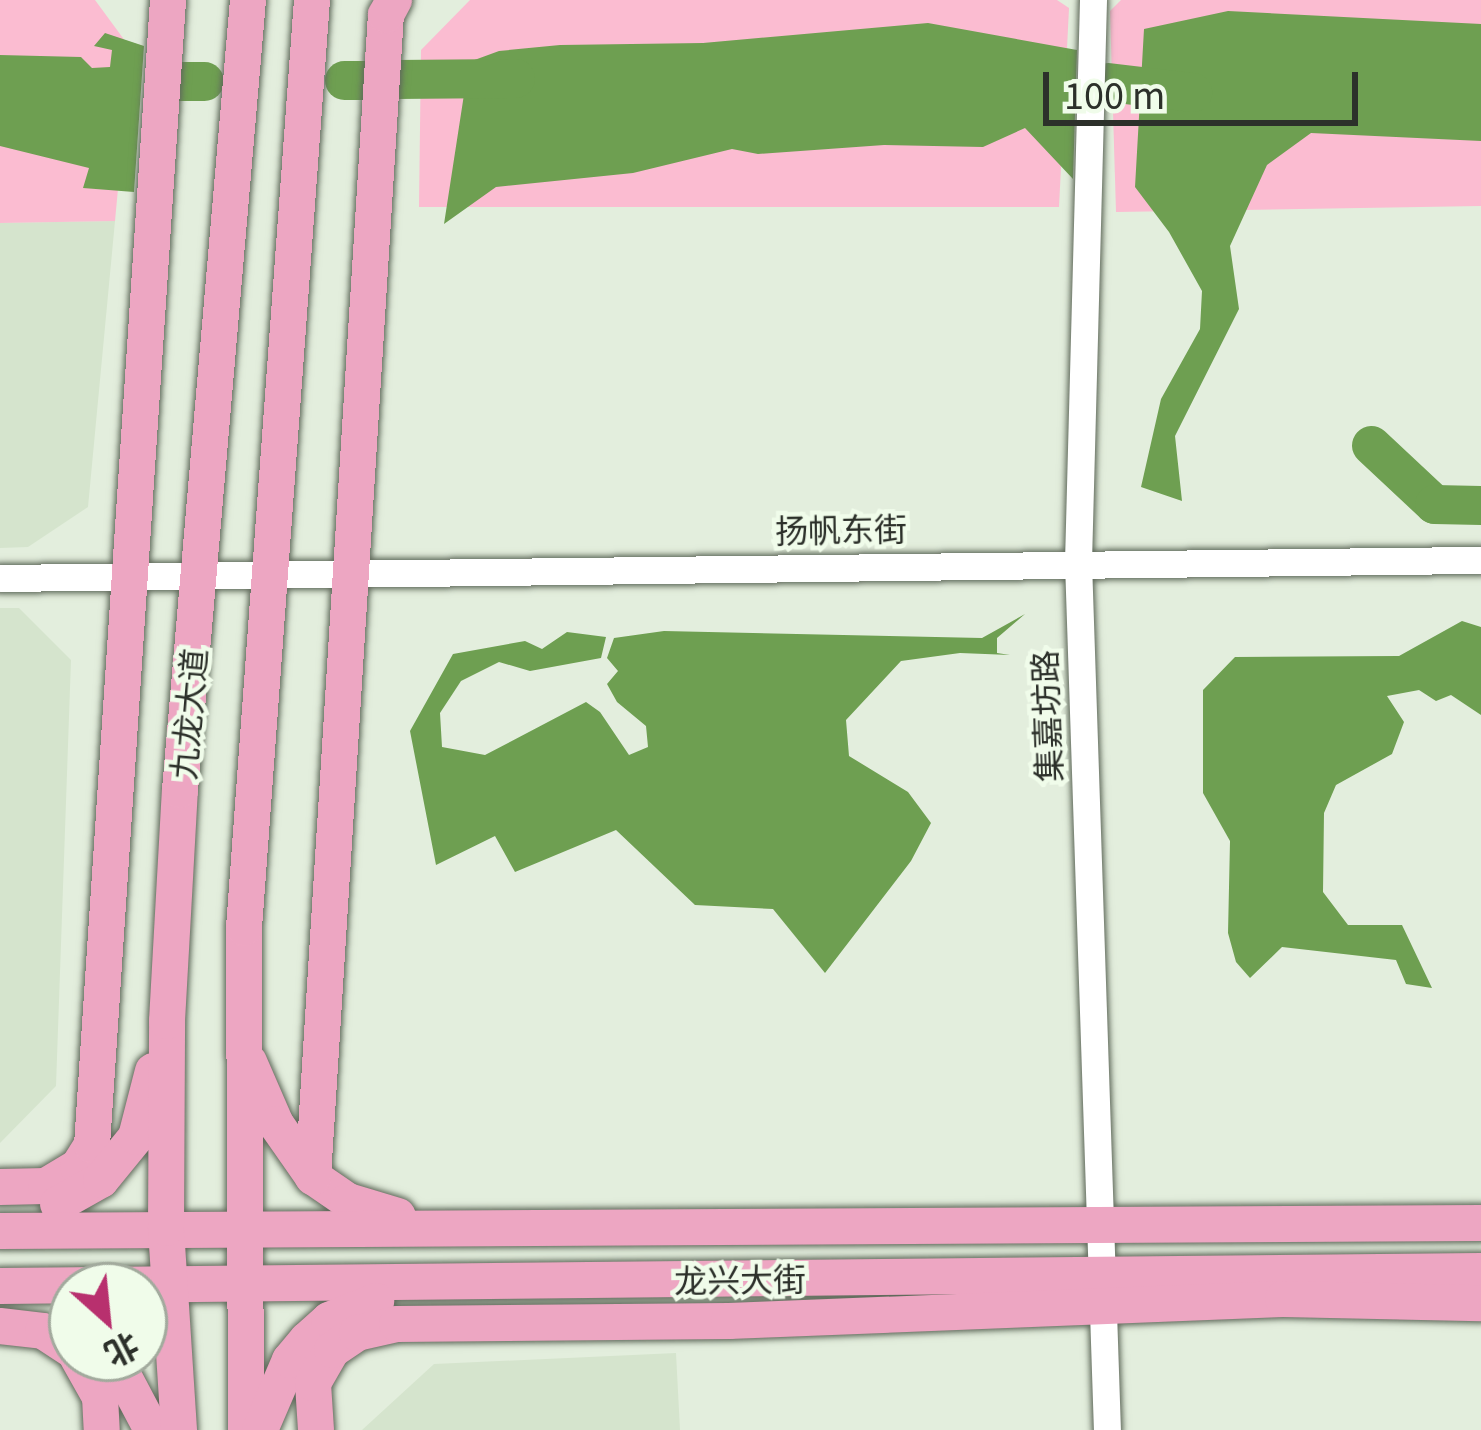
<!DOCTYPE html>
<html>
<head>
<meta charset="utf-8">
<style>
	body { margin:0 }
	#map { position:relative; width:1481px; height:1430px; overflow:hidden; background:#e3eedd; font-family:Georgia,"Noto Sans SC",serif }
	div>[style] { position:absolute }
	[style*='--x'] { left:calc(var(--x)*1px); top:calc(var(--y)*1px); width:calc(var(--w)*1px); rotate:calc(var(--a)*1deg) }
	.built>* { inset:0; background:#d5e4cd }
	.green>* { inset:0; background:#fbbcd1 }
	.water>* { inset:0; background:#6e9f51 }
	.river>* { height:39px; margin:-19.5px; padding:0 19.5px; transform-origin:19.5px; border-radius:19.5px; background:#6e9f51 }
	.roads { filter:drop-shadow(0 0 3px #606a5b) drop-shadow(0 0 3px #606a5b) }
	.minor>* { height:27px; margin:-13.5px; padding:0 13.5px; transform-origin:13.5px; border-radius:13.5px; background:#fff }
	.major>* { height:36px; margin:-18px; padding:0 18px; transform-origin:18px; border-radius:18px; background:#eda6c2 }
	span { translate:-50% -50%; white-space:nowrap; text-align:center; line-height:1.15; -webkit-text-stroke:9px #f0fcea; paint-order:stroke }
	.street-label { font-size:33px; color:#2c302a }
	.north { position:absolute; left:48px; top:1262px; width:120px; height:120px; box-sizing:border-box; background:#f0fcea; border:3px solid #a2aa9d; border-radius:50%; rotate:153deg; font-size:33px; font-weight:700; line-height:48px; text-align:center; color:#2c302a }
	.north::after { content:''; display:block; margin:auto; width:42px; height:54px; background:#b8306e; clip-path:polygon(50% 0,100% 100%,50% 72%,0 100%) }
	.scale { position:absolute; left:1043px; top:72px; width:315px; height:54px; box-sizing:border-box; border:6px solid #2c302a; border-top:0; padding-left:15px; font-size:36px; line-height:42px; white-space:nowrap; color:#2c302a; -webkit-text-stroke:9px #f0fcea; paint-order:stroke }
</style>
</head>
<body>
<div id="map">
	<div class="built">
		<i style="clip-path:polygon(115px 221px,88px 507px,28px 547px,0 548px,0 223px)"></i>
		<i style="clip-path:polygon(0 608px,19px 608px,71px 660px,56px 1086px,0 1143px)"></i>
		<i style="clip-path:polygon(676px 1353px,680px 1430px,362px 1430px,434px 1364px)"></i>
	</div>
	<div class="green">
		<i style="clip-path:polygon(0 0,95px 0,131px 49px,115px 221px,0 223px)"></i>
		<i style="clip-path:polygon(470px 0,1057px 0,1069px 8px,1059px 207px,419px 207px,421px 50px)"></i>
		<i style="clip-path:polygon(1121px 0,1481px 0,1481px 206px,1116px 212px,1110px 11px)"></i>
	</div>
	<div class="water">
		<i style="clip-path:polygon(1228px 11px,1481px 24px,1481px 141px,1311px 133px,1267px 165px,1230px 246px,1239px 309px,1175px 436px,1182px 501px,1141px 487px,1161px 399px,1200px 329px,1202px 291px,1169px 232px,1135px 187px,1144px 29px)"></i>
		<i style="clip-path:polygon(928px 23px,1077px 50px,1073px 179px,1025px 128px,983px 147px,884px 145px,758px 154px,732px 149px,633px 173px,496px 187px,444px 224px,469px 62px,499px 51px,560px 45px,703px 43px)"></i>
		<i style="clip-path:polygon(105px 33px,144px 46px,134px 192px,83px 188px,89px 168px,0 146px,0 55px,81px 57px,92px 68px,110px 67px,112px 50px,94px 46px)"></i>
		<i style="clip-path:polygon(1025px 614px,997px 638px,997px 653px,1010px 655px,960px 653px,901px 661px,846px 720px,849px 756px,908px 792px,931px 823px,911px 861px,825px 973px,773px 909px,695px 905px,616px 830px,515px 872px,495px 836px,436px 865px,410px 731px,453px 654px,525px 641px,542px 649px,567px 632px,606px 637px,601px 658px,530px 671px,499px 662px,461px 681px,440px 713px,442px 747px,485px 755px,586px 702px,600px 712px,629px 755px,648px 747px,646px 726px,617px 702px,607px 684px,618px 671px,607px 658px,614px 638px,664px 631px,982px 638px)"></i>
		<i style="clip-path:polygon(1462px 621px,1481px 627px,1481px 715px,1451px 695px,1436px 701px,1419px 690px,1387px 696px,1404px 722px,1392px 754px,1336px 785px,1324px 813px,1323px 892px,1348px 925px,1402px 925px,1432px 988px,1406px 984px,1396px 960px,1282px 947px,1250px 978px,1236px 962px,1228px 933px,1230px 841px,1203px 793px,1203px 690px,1235px 657px,1399px 656px)"></i>
	</div>
	<div class="river">
		<i style="--x:395;--y:79;--w:120;--a:-0.5"></i>
		<i style="--x:344;--y:80;--w:27;--a:0"></i>
		<i style="--x:177;--y:81;--w:27;--a:0"></i>
		<i style="--x:1108;--y:82;--w:85;--a:6.8"></i>
		<i style="--x:1371;--y:445;--w:86;--a:43.1"></i>
		<i style="--x:1434;--y:504;--w:47;--a:1.2"></i>
	</div>
	<div class="roads">
		<div class="minor">
			<i style="--x:1093;--y:0;--w:562;--a:91.53"></i>
			<i style="--x:1078;--y:562;--w:868;--a:88.09"></i>
			<i style="--x:0;--y:578;--w:1481;--a:-0.7"></i>
		</div>
		<div class="major">
			<i style="--x:249;--y:1062;--w:68;--a:66.5"></i>
			<i style="--x:276;--y:1124;--w:65;--a:55.1"></i>
			<i style="--x:313;--y:1177;--w:42;--a:34.4"></i>
			<i style="--x:348;--y:1201;--w:52;--a:16.7"></i>
			<i style="--x:313;--y:1177;--w:1164;--a:-86.41"></i>
			<i style="--x:386;--y:15;--w:17;--a:-62"></i>
			<i style="--x:0;--y:1187;--w:46;--a:-1.2"></i>
			<i style="--x:46;--y:1186;--w:37;--a:-31"></i>
			<i style="--x:78;--y:1167;--w:26;--a:-58"></i>
			<i style="--x:92;--y:1145;--w:1148;--a:-86.2"></i>
			<i style="--x:58;--y:1204;--w:49;--a:-29.2"></i>
			<i style="--x:101;--y:1180;--w:55;--a:-50.9"></i>
			<i style="--x:136;--y:1137;--w:68;--a:-75.6"></i>
			<i style="--x:0;--y:1231;--w:1481;--a:-0.31"></i>
			<i style="--x:0;--y:1286;--w:1481;--a:-0.58"></i>
			<i style="--x:0;--y:1326;--w:43;--a:6.6"></i>
			<i style="--x:43;--y:1331;--w:35;--a:33"></i>
			<i style="--x:78;--y:1358;--w:45;--a:60.6"></i>
			<i style="--x:100;--y:1397;--w:33;--a:87"></i>
			<i style="--x:114;--y:1358;--w:81;--a:62.2"></i>
			<i style="--x:179;--y:1430;--w:202;--a:-93.7"></i>
			<i style="--x:166;--y:1228;--w:207;--a:-89.7"></i>
			<i style="--x:167;--y:1021;--w:231;--a:-86.8"></i>
			<i style="--x:180;--y:790;--w:793;--a:-85.08"></i>
			<i style="--x:246;--y:1430;--w:502;--a:-90.23"></i>
			<i style="--x:244;--y:928;--w:930;--a:-85.81"></i>
			<i style="--x:260;--y:1430;--w:76;--a:-66.8"></i>
			<i style="--x:290;--y:1360;--w:26;--a:-50"></i>
			<i style="--x:307;--y:1340;--w:30;--a:-42"></i>
			<i style="--x:329;--y:1320;--w:51;--a:-22"></i>
			<i style="--x:316;--y:1430;--w:47;--a:-93.7"></i>
			<i style="--x:313;--y:1383;--w:38;--a:-60"></i>
			<i style="--x:332;--y:1350;--w:30;--a:-34"></i>
			<i style="--x:357;--y:1333;--w:41;--a:-12.7"></i>
			<i style="--x:397;--y:1324;--w:332;--a:-0.5"></i>
			<i style="--x:729;--y:1321;--w:554;--a:-2.27"></i>
			<i style="--x:1283;--y:1299;--w:198;--a:1.2"></i>
		</div>
	</div>
	<div class="street-label">
		<span style="left:841px;top:529px;rotate:-1deg">扬帆东街</span>
		<span style="left:188px;top:714px;rotate:-85deg">九龙大道</span>
		<span style="left:1046px;top:716px;rotate:-92deg">集嘉坊路</span>
		<span style="left:740px;top:1279px;rotate:-1deg">龙兴大街</span>
	</div>
	<div class="north">北</div>
	<div class="scale">100 m</div>
</div>
</body>
</html>
